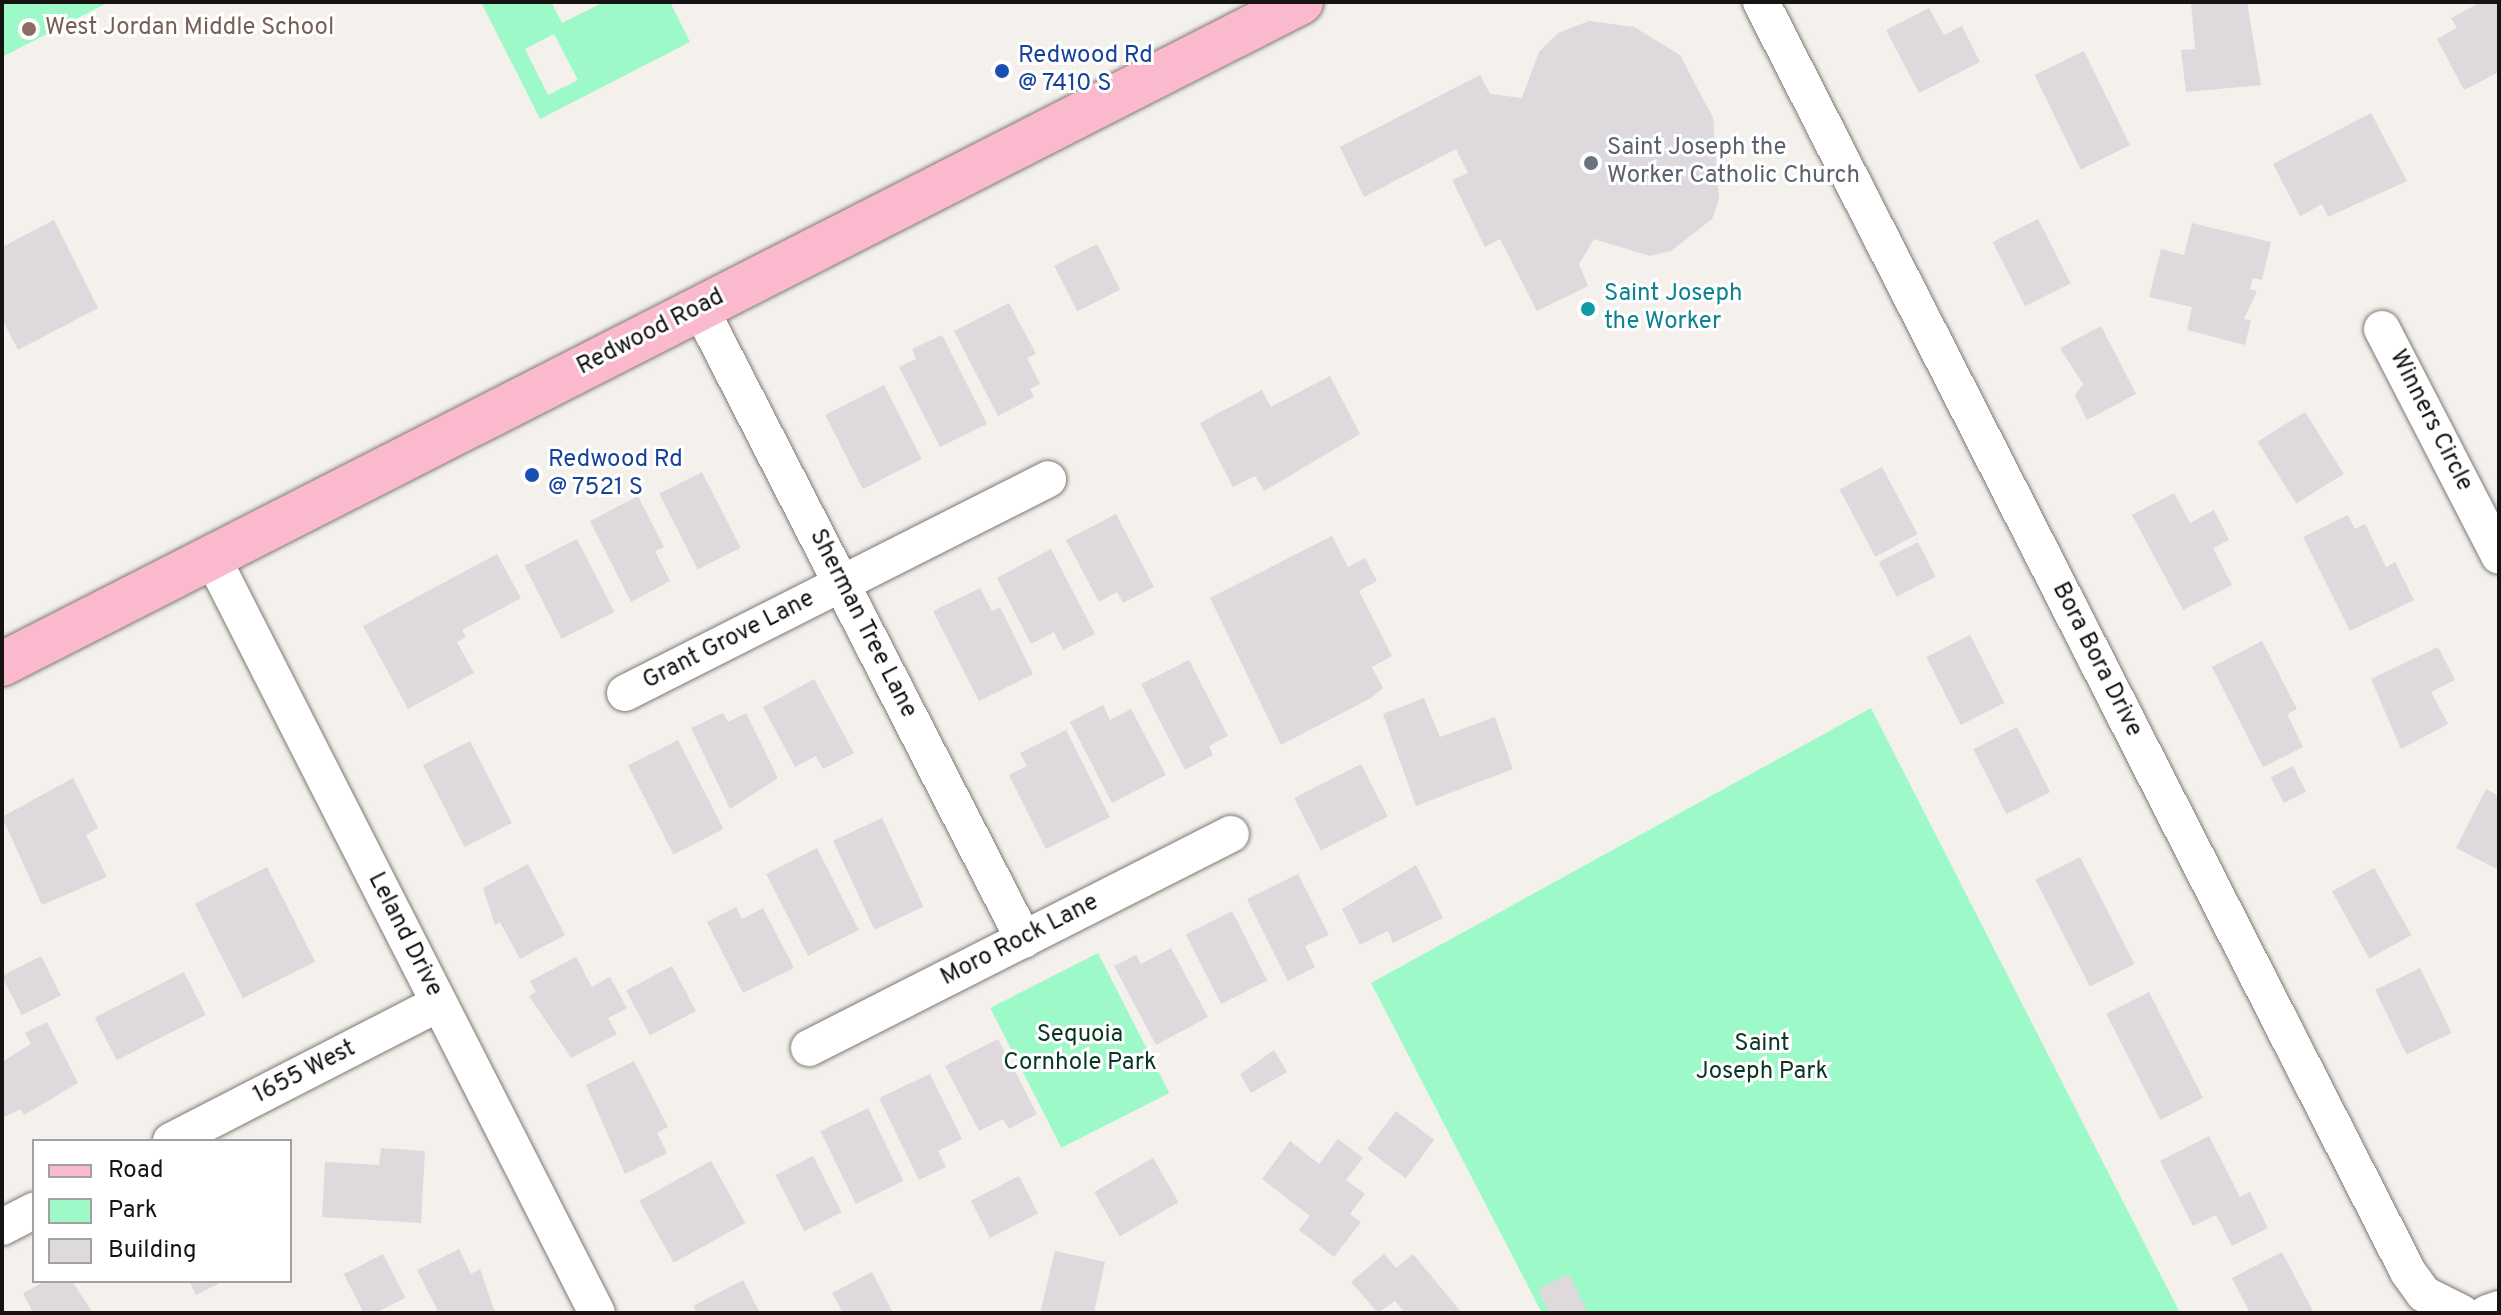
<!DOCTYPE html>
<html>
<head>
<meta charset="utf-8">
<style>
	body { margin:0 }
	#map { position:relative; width:2501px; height:1315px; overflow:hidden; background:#f4f0eb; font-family:Overpass,sans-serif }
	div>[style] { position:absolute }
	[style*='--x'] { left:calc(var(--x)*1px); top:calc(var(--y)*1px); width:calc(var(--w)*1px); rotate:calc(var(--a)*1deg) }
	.green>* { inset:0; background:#9ef9c8; transform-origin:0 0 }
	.building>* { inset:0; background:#ddd9dd; transform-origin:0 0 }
	.roads { filter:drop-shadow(0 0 2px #7d7a75) drop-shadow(0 0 2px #7d7a75) }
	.minor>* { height:36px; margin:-18px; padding:0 18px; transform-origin:18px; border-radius:18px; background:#fff }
	.primary>* { height:44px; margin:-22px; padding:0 22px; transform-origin:22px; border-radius:22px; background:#fab9cd }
	.dots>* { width:22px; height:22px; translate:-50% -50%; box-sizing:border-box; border:4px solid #fff; border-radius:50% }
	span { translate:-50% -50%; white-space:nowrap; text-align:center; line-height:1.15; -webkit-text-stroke:6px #fff; paint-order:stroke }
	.education-label { font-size:24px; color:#785e54 }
	.left { translate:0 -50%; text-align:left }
	.transit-label { font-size:24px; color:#164399 }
	.worship-label { font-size:24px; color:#5b616d }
	.culture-label { font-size:24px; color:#0d838f }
	.street-label { font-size:24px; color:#151412 }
	.park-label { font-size:24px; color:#083723 }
	.frame { position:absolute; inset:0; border:4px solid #151412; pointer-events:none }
	.legend { position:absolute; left:32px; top:1139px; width:260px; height:144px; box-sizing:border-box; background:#fff; border:2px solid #a1a1a0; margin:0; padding:10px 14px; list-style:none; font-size:24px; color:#151412 }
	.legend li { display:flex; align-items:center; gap:16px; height:40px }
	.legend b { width:40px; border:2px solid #a1a1a0 }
</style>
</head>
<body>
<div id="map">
	<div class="green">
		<i style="clip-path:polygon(2px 2px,109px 2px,2px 57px)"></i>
		<i style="clip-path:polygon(evenodd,481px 2px,551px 2px,562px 23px,604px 2px,670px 2px,690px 42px,540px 119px,481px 2px,554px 34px,578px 80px,548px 95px,525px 49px,554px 34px)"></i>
		<i style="clip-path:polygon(1871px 708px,2180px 1313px,1542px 1313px,1371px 983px)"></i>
		<i style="left:1098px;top:953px;width:157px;height:121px;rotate:63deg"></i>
	</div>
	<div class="building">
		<i style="clip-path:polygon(2191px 2px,2247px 2px,2261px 85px,2186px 92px,2181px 50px,2195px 49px)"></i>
		<i style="clip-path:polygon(2481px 2px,2499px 2px,2499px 72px,2464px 90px,2437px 39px,2457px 28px,2451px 18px)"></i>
		<i style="clip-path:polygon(1929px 8px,1944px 35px,1962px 26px,1980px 62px,1919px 93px,1886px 30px)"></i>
		<i style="clip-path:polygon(1589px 21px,1634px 27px,1680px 55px,1713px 118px,1719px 199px,1712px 219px,1671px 251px,1650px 256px,1594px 239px,1579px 264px,1588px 286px,1537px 311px,1500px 239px,1485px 247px,1452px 180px,1468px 173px,1456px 149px,1364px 197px,1340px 147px,1480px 75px,1490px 94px,1522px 98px,1539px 52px,1558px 33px)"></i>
		<i style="left:2084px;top:51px;width:105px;height:55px;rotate:64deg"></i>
		<i style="clip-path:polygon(2371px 113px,2407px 181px,2328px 217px,2322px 204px,2300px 216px,2273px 164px)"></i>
		<i style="left:2038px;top:219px;width:72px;height:51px;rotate:63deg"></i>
		<i style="clip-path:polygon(54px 220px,98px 308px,18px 350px,2px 319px,2px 247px)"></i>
		<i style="clip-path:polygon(2192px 223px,2271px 242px,2262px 280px,2253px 278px,2250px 289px,2257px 291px,2244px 319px,2251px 320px,2245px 345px,2187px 330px,2192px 307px,2149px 297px,2161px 249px,2184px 255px)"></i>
		<i style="left:1097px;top:244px;width:51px;height:48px;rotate:63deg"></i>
		<i style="clip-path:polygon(1009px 303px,1036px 354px,1027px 358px,1040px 384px,1030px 389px,1034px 397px,998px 416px,954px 331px)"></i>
		<i style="clip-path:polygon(2101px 326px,2136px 394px,2087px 420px,2075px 395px,2083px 384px,2060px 348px)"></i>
		<i style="clip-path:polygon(942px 335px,987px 424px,940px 447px,899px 367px,916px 359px,912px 349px)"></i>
		<i style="clip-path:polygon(1330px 376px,1360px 434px,1264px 491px,1255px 476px,1233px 487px,1200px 423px,1262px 390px,1271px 407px)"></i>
		<i style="left:884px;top:385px;width:83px;height:66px;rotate:63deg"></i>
		<i style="left:2305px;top:412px;width:73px;height:56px;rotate:58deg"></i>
		<i style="left:1882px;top:467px;width:76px;height:48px;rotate:62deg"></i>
		<i style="left:702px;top:472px;width:85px;height:48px;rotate:63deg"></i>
		<i style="clip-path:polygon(2174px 493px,2190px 523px,2214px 510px,2229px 540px,2213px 548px,2232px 585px,2183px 610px,2132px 515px)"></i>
		<i style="clip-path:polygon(638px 496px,664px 547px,655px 551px,670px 581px,631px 602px,590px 521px)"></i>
		<i style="clip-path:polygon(1116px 514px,1154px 587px,1123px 603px,1117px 592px,1099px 602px,1066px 540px)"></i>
		<i style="clip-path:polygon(2348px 515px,2355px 529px,2365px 524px,2386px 567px,2395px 562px,2414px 600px,2350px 631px,2303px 537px)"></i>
		<i style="clip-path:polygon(1332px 536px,1348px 567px,1365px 558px,1377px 581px,1359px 591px,1392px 656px,1372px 667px,1383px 688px,1371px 698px,1281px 745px,1210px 598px)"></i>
		<i style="left:577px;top:539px;width:82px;height:59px;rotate:63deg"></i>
		<i style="left:1918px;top:542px;width:39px;height:44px;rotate:63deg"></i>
		<i style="clip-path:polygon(1051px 549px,1095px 634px,1063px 650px,1054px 632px,1031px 644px,997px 578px)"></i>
		<i style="clip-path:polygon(497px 554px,521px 598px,462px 630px,466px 637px,457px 642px,474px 673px,408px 709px,363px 626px)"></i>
		<i style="clip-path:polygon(980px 588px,992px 611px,1000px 607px,1033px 674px,979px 701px,933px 611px)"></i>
		<i style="left:1970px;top:635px;width:76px;height:49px;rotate:63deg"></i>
		<i style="clip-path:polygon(2262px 641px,2297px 709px,2287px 714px,2303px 747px,2263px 767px,2212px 667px)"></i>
		<i style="clip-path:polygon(2438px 647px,2455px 680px,2431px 692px,2448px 724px,2401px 749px,2371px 679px)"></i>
		<i style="clip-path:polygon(1189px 660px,1228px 736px,1209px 746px,1213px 755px,1185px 770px,1141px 684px)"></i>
		<i style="clip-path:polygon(814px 679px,854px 753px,823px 769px,816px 756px,795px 767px,763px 707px)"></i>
		<i style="clip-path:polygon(1424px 698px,1440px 737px,1495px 717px,1513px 769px,1416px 806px,1383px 714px)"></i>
		<i style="clip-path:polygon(1103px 705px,1110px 720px,1131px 709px,1166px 775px,1112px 803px,1070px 722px)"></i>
		<i style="clip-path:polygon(723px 713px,728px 722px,746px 713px,778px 778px,730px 809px,691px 728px)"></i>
		<i style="left:2017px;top:727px;width:73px;height:49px;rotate:63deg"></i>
		<i style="clip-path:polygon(1066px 730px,1110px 817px,1046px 849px,1009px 775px,1027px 766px,1020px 753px)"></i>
		<i style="left:678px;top:740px;width:100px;height:56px;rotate:63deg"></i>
		<i style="left:470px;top:741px;width:92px;height:53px;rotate:63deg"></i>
		<i style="left:1361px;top:764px;width:59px;height:75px;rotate:63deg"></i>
		<i style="left:2293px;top:766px;width:29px;height:25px;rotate:63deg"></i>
		<i style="clip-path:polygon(73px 778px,98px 828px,86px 835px,107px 877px,42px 905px,2px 817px)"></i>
		<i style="clip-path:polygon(2486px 789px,2499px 796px,2499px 870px,2456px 848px)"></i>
		<i style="left:882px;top:818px;width:98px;height:54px;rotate:65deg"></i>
		<i style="left:817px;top:848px;width:92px;height:57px;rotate:63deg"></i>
		<i style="left:2080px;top:857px;width:120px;height:50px;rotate:63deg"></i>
		<i style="clip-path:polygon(528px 864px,565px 935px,520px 959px,500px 922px,495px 925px,483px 888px)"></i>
		<i style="clip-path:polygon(1416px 865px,1443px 918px,1393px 943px,1388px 931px,1360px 945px,1342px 909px)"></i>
		<i style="left:267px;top:867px;width:106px;height:81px;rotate:63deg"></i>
		<i style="left:2374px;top:868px;width:77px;height:48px;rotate:61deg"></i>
		<i style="clip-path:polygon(1298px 874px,1329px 935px,1305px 946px,1315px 967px,1288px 981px,1247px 899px)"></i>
		<i style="clip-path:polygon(736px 907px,742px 919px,763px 908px,794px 968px,743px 993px,707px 922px)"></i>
		<i style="left:1232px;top:911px;width:78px;height:52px;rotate:63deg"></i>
		<i style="clip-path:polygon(1171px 948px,1208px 1017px,1156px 1045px,1114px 966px,1136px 955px,1141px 964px)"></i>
		<i style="left:41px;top:956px;width:44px;height:44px;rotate:63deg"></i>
		<i style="clip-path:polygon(576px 957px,592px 987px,610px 977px,627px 1008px,608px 1018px,617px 1034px,571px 1058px,529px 996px,536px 992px,530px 981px)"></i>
		<i style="left:672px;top:966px;width:51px;height:52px;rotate:62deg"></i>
		<i style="left:2420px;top:968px;width:72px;height:50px;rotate:64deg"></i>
		<i style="left:184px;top:972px;width:48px;height:100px;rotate:63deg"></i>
		<i style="left:2149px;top:992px;width:119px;height:48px;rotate:63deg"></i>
		<i style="clip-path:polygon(47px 1022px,78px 1083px,24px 1115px,21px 1109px,2px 1118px,2px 1062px,31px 1044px,25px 1033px)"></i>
		<i style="clip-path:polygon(998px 1039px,1037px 1114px,1009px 1129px,1003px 1119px,979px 1131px,945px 1066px)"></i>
		<i style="clip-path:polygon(1274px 1050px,1287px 1072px,1251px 1093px,1240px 1074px)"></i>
		<i style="clip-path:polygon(634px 1061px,668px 1127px,657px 1133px,667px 1153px,625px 1174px,586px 1085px)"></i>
		<i style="clip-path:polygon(930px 1074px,962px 1139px,938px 1151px,946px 1167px,919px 1180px,879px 1098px)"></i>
		<i style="left:868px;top:1108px;width:81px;height:53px;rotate:64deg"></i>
		<i style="left:1396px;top:1111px;width:48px;height:48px;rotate:37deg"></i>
		<i style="clip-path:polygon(2209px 1136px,2240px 1197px,2250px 1192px,2268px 1228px,2232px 1246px,2216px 1215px,2193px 1226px,2160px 1161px)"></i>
		<i style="clip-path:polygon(1338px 1139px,1363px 1158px,1346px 1180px,1365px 1194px,1350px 1214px,1361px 1222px,1334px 1257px,1299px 1230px,1310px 1216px,1262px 1179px,1290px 1141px,1319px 1164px)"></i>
		<i style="clip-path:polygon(381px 1148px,425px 1151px,421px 1223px,322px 1217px,325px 1162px,379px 1165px)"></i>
		<i style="left:813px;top:1156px;width:63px;height:42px;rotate:63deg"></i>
		<i style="left:1153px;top:1158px;width:51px;height:68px;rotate:60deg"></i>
		<i style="left:711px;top:1161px;width:71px;height:82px;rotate:61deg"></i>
		<i style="left:1019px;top:1176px;width:42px;height:54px;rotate:63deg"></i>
		<i style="clip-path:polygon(459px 1249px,471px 1274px,480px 1269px,495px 1313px,439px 1313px,417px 1270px)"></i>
		<i style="clip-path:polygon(1055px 1251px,1105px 1262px,1094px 1313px,1040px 1313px)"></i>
		<i style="clip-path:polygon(2282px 1252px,2314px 1313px,2250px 1313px,2232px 1278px)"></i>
		<i style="left:383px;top:1254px;width:49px;height:44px;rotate:63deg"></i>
		<i style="clip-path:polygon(1384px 1254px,1396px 1268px,1413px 1254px,1462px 1313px,1405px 1313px,1395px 1301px,1378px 1313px,1351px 1282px)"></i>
		<i style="clip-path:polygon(872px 1272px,893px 1313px,843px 1313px,832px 1293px)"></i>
		<i style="clip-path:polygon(1569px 1274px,1588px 1313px,1549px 1313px,1538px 1289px)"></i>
		<i style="clip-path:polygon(743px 1280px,760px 1313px,697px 1313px,693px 1306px)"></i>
		<i style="clip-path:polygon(46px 1281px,72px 1281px,93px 1313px,33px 1313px,23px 1293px)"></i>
		<i style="clip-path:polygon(189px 1281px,224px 1281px,196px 1295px)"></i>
	</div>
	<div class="roads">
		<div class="minor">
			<i style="--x:1761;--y:2;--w:1425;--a:63"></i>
			<i style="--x:2408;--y:1272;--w:27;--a:54"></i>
			<i style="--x:2424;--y:1294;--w:42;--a:26.6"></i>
			<i style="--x:700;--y:308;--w:710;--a:62.86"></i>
			<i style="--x:2382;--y:329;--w:255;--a:62.7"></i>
			<i style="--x:212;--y:557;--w:848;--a:63.01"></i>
			<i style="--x:625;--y:693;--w:474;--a:-26.8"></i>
			<i style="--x:809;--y:1048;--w:473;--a:-26.9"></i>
			<i style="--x:171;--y:1141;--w:301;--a:-27.2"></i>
			<i style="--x:2;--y:1227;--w:36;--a:-27"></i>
			<i style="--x:2487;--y:1313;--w:13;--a:-18"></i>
		</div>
		<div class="primary">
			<i style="--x:2;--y:664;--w:1458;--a:-27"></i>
		</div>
	</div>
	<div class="dots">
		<i style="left:29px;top:29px;background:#8d6e63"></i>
		<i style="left:1002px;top:71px;background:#1a4fb4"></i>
		<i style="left:1591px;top:163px;background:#6b7280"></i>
		<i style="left:1588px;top:309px;background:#0f9aa8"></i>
		<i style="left:532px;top:475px;background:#1a4fb4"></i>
	</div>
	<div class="education-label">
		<span class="left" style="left:45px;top:29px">West Jordan Middle School</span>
	</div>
	<div class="transit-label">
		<span class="left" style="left:1018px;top:71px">Redwood Rd<br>@ 7410 S</span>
		<span class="left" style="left:548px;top:475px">Redwood Rd<br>@ 7521 S</span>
	</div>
	<div class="worship-label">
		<span class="left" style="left:1607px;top:163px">Saint Joseph the<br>Worker Catholic Church</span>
	</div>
	<div class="culture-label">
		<span class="left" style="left:1604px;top:309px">Saint Joseph<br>the Worker</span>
	</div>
	<div class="street-label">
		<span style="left:651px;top:333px;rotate:-27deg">Redwood Road</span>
		<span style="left:2430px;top:421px;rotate:63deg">Winners Circle</span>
		<span style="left:862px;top:624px;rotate:63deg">Sherman Tree Lane</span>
		<span style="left:729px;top:641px;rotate:-27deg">Grant Grove Lane</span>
		<span style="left:2096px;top:660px;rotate:63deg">Bora Bora Drive</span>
		<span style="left:404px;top:935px;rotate:63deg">Leland Drive</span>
		<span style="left:1020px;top:941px;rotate:-27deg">Moro Rock Lane</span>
		<span style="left:305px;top:1073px;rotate:-27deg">1655 West</span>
	</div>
	<div class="park-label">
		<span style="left:1080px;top:1050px">Sequoia<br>Cornhole Park</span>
		<span style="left:1762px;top:1059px">Saint<br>Joseph Park</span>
	</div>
	<div class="frame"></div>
	<ul class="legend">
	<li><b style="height:10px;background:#fab9cd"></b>Road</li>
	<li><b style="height:22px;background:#9ef9c8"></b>Park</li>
	<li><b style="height:22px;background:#ddd9dd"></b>Building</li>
	</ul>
</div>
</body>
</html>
